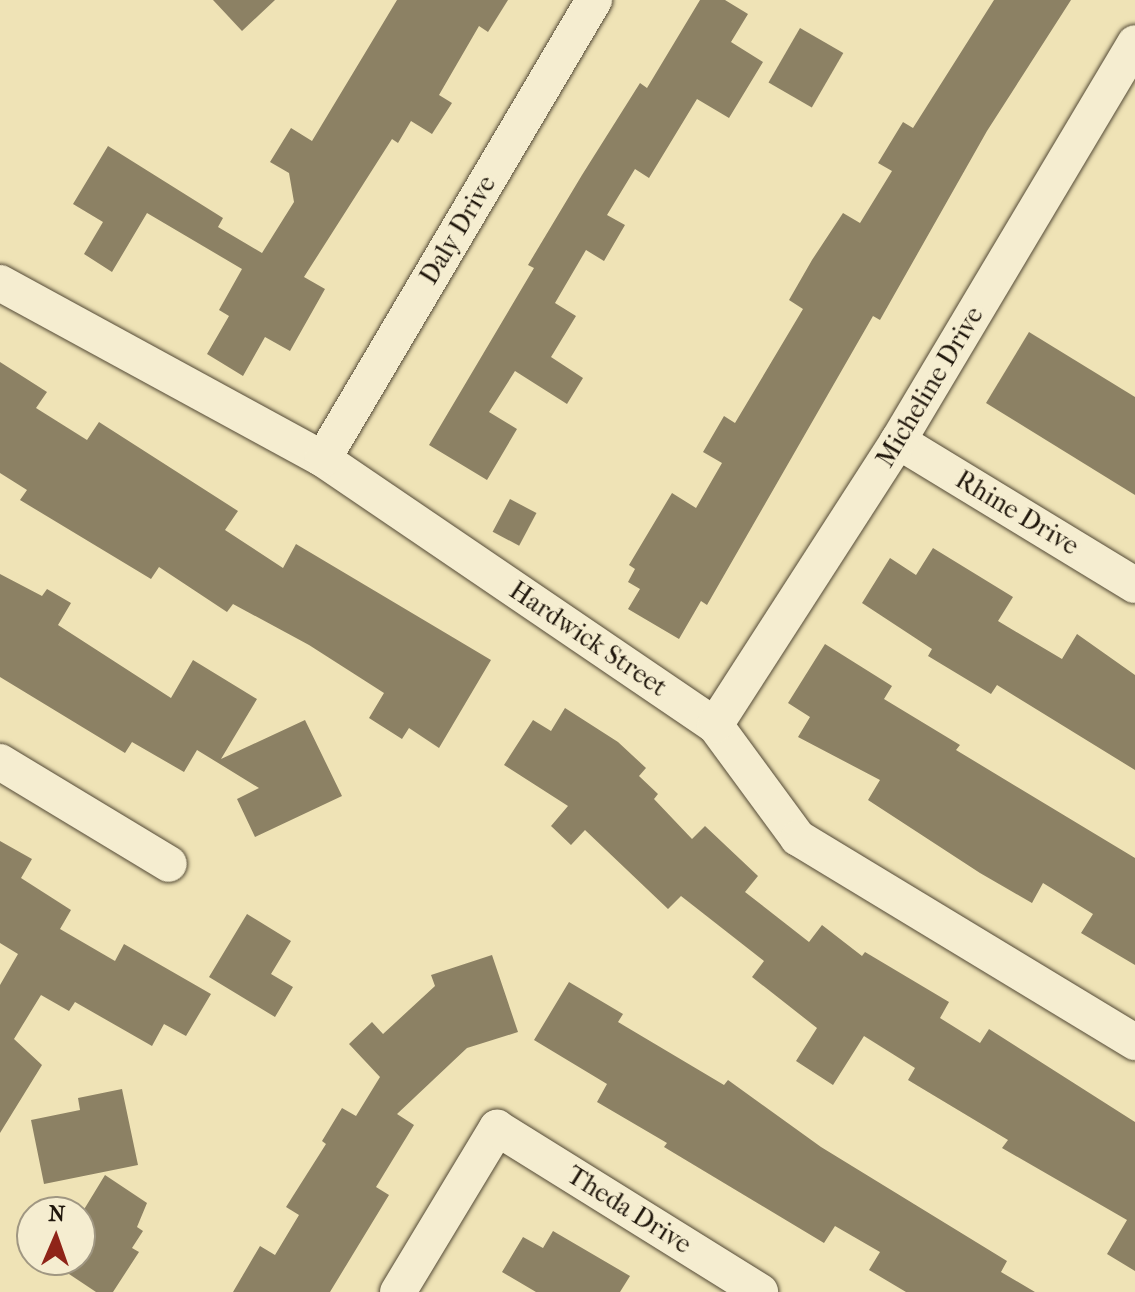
<!DOCTYPE html>
<html>
<head>
<meta charset="utf-8">
<style>
	body { margin:0 }
	#map { position:relative; width:1135px; height:1292px; overflow:hidden; background:#efe3b6; font-family:"IM FELL French Canon",serif }
	div>[style] { position:absolute }
	[style*='--x'] { left:calc(var(--x)*1px); top:calc(var(--y)*1px); width:calc(var(--w)*1px); rotate:calc(var(--a)*1deg) }
	.building>* { inset:0; background:#8c8164; transform-origin:0 0 }
	.roads { filter:drop-shadow(0 0 2px #544a36) drop-shadow(0 0 2px #544a36) }
	.street>* { height:36px; margin:-18px; padding:0 18px; transform-origin:18px; border-radius:18px; background:#f5edd0 }
	span { translate:-50% -50%; white-space:nowrap; text-align:center; line-height:1.15; -webkit-text-stroke:8px #f5edd0; paint-order:stroke }
	.street-label { font-size:26px; color:#20170c }
	.north { position:absolute; left:16px; top:1196px; width:80px; height:80px; box-sizing:border-box; background:#f5edd0; border:2px solid #a09782; border-radius:50%; rotate:2deg; font-size:22px; font-weight:700; line-height:32px; text-align:center; color:#20170c }
	.north::after { content:''; display:block; margin:auto; width:28px; height:36px; background:#8f2418; clip-path:polygon(50% 0,100% 100%,50% 72%,0 100%) }
</style>
</head>
<body>
<div id="map">
	<div class="building">
		<i style="clip-path:polygon(213px 0,275px 0,242px 31px)"></i>
		<i style="clip-path:polygon(397px 0,508px 0,488px 32px,479px 26px,439px 95px,452px 103px,432px 134px,411px 121px,398px 143px,392px 139px,304px 277px,325px 289px,290px 351px,265px 337px,243px 376px,207px 354px,229px 316px,219px 310px,242px 269px,147px 213px,112px 272px,84px 254px,103px 222px,73px 204px,108px 146px,223px 218px,218px 227px,262px 253px,294px 202px,289px 173px,270px 162px,291px 128px,312px 141px)"></i>
		<i style="clip-path:polygon(700px 0,725px 0,748px 14px,731px 42px,763px 62px,729px 118px,697px 99px,649px 178px,635px 169px,607px 215px,625px 225px,604px 261px,586px 250px,555px 303px,576px 316px,551px 357px,583px 378px,567px 404px,515px 371px,489px 412px,517px 429px,487px 480px,429px 445px,534px 268px,528px 265px,582px 175px,640px 83px,647px 88px)"></i>
		<i style="clip-path:polygon(994px 0,1071px 0,987px 131px,880px 320px,873px 316px,707px 605px,701px 601px,679px 639px,628px 609px,640px 589px,628px 582px,635px 569px,629px 565px,672px 493px,696px 508px,722px 463px,703px 452px,724px 416px,735px 423px,803px 309px,789px 300px,812px 260px,843px 213px,860px 223px,892px 171px,878px 163px,903px 122px,913px 128px)"></i>
		<i style="left:800px;top:28px;width:50px;height:63px;rotate:30deg"></i>
		<i style="clip-path:polygon(1029px 332px,1135px 397px,1135px 495px,986px 403px)"></i>
		<i style="clip-path:polygon(0 362px,47px 392px,36px 408px,87px 440px,99px 422px,238px 511px,225px 530px,283px 568px,296px 544px,491px 660px,439px 748px,409px 728px,402px 739px,369px 718px,384px 693px,309px 645px,233px 604px,227px 612px,159px 567px,151px 579px,20px 500px,27px 490px,0 473px)"></i>
		<i style="left:510px;top:499px;width:30px;height:37px;rotate:28deg"></i>
		<i style="clip-path:polygon(933px 548px,1013px 597px,998px 621px,1062px 659px,1077px 634px,1135px 675px,1135px 770px,997px 685px,991px 694px,928px 656px,932px 649px,862px 603px,890px 558px,916px 575px)"></i>
		<i style="clip-path:polygon(0 574px,42px 596px,47px 589px,71px 603px,58px 625px,171px 698px,193px 660px,257px 699px,221px 759px,305px 720px,342px 796px,255px 837px,237px 799px,259px 788px,197px 750px,184px 772px,132px 742px,125px 753px,0 677px)"></i>
		<i style="clip-path:polygon(825px 644px,892px 686px,884px 699px,960px 745px,956px 750px,1135px 858px,1135px 965px,1081px 933px,1093px 914px,1043px 883px,1032px 903px,980px 873px,868px 800px,880px 780px,798px 737px,810px 717px,788px 703px)"></i>
		<i style="clip-path:polygon(565px 708px,618px 742px,646px 768px,639px 776px,658px 794px,654px 799px,692px 839px,705px 826px,758px 876px,745px 892px,809px 942px,822px 925px,862px 956px,865px 952px,949px 1002px,940px 1018px,980px 1043px,989px 1029px,1135px 1122px,1135px 1271px,1107px 1254px,1127px 1220px,1002px 1148px,1008px 1140px,908px 1080px,915px 1068px,864px 1036px,833px 1085px,796px 1061px,817px 1028px,752px 977px,764px 961px,681px 896px,668px 909px,585px 830px,571px 845px,551px 826px,568px 806px,504px 765px,533px 720px,551px 731px)"></i>
		<i style="clip-path:polygon(0 841px,32px 859px,21px 878px,71px 910px,60px 929px,115px 961px,124px 944px,211px 994px,186px 1036px,164px 1024px,152px 1046px,75px 1002px,69px 1011px,41px 995px,14px 1039px,42px 1065px,0 1133px,0 985px,18px 954px,0 943px)"></i>
		<i style="clip-path:polygon(247px 914px,291px 941px,271px 974px,293px 987px,275px 1017px,209px 977px)"></i>
		<i style="clip-path:polygon(492px 955px,518px 1032px,467px 1048px,397px 1114px,414px 1125px,376px 1187px,389px 1195px,330px 1292px,233px 1292px,260px 1246px,275px 1255px,299px 1215px,286px 1207px,326px 1144px,322px 1141px,342px 1108px,356px 1116px,380px 1077px,349px 1044px,372px 1022px,383px 1034px,435px 986px,431px 975px)"></i>
		<i style="clip-path:polygon(569px 982px,623px 1014px,618px 1022px,724px 1085px,728px 1080px,821px 1147px,1007px 1261px,1001px 1272px,1035px 1292px,906px 1292px,869px 1270px,880px 1252px,835px 1226px,824px 1243px,664px 1147px,667px 1143px,597px 1102px,607px 1084px,534px 1040px)"></i>
		<i style="clip-path:polygon(122px 1089px,138px 1165px,44px 1184px,31px 1120px,80px 1110px,78px 1098px)"></i>
		<i style="clip-path:polygon(105px 1175px,147px 1203px,137px 1227px,143px 1231px,132px 1248px,139px 1252px,113px 1292px,96px 1292px,48px 1260px,80px 1260px,80px 1216px)"></i>
		<i style="clip-path:polygon(553px 1231px,630px 1276px,620px 1292px,536px 1292px,502px 1272px,523px 1237px,543px 1248px)"></i>
	</div>
	<div class="roads">
		<div class="street">
			<i style="--x:0;--y:283;--w:368;--a:28.6"></i>
			<i style="--x:323;--y:459;--w:474;--a:34.2"></i>
			<i style="--x:715;--y:725;--w:140;--a:53.7"></i>
			<i style="--x:798;--y:838;--w:394;--a:31.2"></i>
			<i style="--x:898;--y:441;--w:277;--a:31.3"></i>
			<i style="--x:323;--y:459;--w:533;--a:-59.44"></i>
			<i style="--x:715;--y:725;--w:338;--a:-57.2"></i>
			<i style="--x:898;--y:441;--w:463;--a:-59.2"></i>
			<i style="--x:0;--y:762;--w:197;--a:31.1"></i>
			<i style="--x:398;--y:1292;--w:192;--a:-58.9"></i>
			<i style="--x:497;--y:1128;--w:310;--a:31.9"></i>
		</div>
	</div>
	<div class="street-label">
		<span style="left:458px;top:230px;rotate:-59deg">Daly Drive</span>
		<span style="left:930px;top:387px;rotate:-59deg">Micheline Drive</span>
		<span style="left:1017px;top:513px;rotate:31deg">Rhine Drive</span>
		<span style="left:588px;top:639px;rotate:34deg">Hardwick Street</span>
		<span style="left:629px;top:1210px;rotate:32deg">Theda Drive</span>
	</div>
	<div class="north">N</div>
</div>
</body>
</html>
